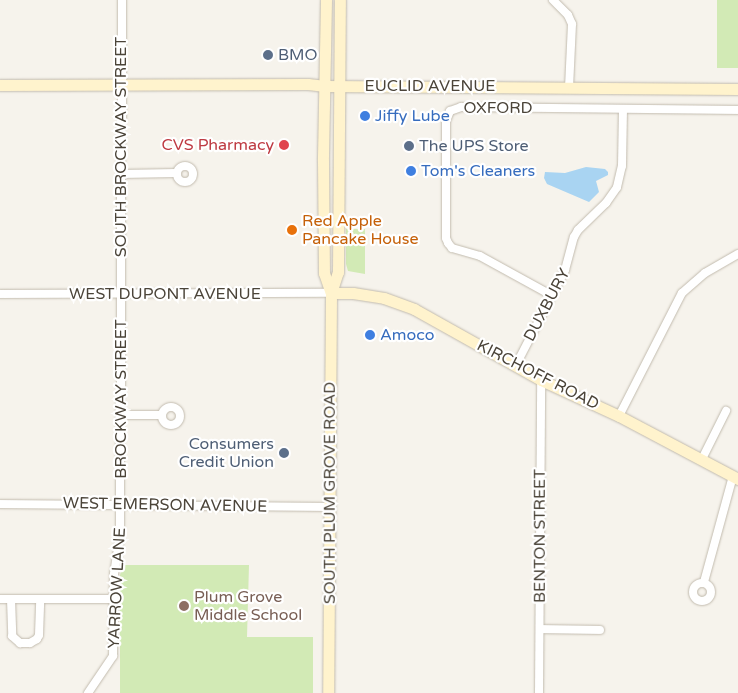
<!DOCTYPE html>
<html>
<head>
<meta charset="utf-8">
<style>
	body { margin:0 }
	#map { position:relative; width:738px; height:693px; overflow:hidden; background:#f6f3ec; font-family:"Varela Round",sans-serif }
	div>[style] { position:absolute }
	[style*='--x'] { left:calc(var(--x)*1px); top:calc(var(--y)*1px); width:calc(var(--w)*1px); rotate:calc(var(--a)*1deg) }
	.green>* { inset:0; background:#d2eab5; transform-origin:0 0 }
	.water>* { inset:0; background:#a9d4f2 }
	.roads { filter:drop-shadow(0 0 1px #c2bbae) drop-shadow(0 0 1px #c2bbae) }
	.minor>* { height:8px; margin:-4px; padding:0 4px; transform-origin:4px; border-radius:4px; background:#fff }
	.minor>.ring { margin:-4px; padding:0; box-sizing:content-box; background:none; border:8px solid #fff; border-radius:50% }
	.secondary>* { height:11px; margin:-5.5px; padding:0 5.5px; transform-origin:5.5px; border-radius:5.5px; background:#fff3cd }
	.dots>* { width:14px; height:14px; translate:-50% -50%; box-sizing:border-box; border:2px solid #fff; border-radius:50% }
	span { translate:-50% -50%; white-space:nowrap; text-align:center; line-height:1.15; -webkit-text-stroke:4.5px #fff; paint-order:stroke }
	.service-label { font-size:16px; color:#4e5e75 }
	.left { translate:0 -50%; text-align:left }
	.right { translate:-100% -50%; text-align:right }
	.street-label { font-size:16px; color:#4b4439 }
	.shop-label { font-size:16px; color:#366cbe }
	.health-label { font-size:16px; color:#be3a42 }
	.food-label { font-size:16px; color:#c56008 }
	.education-label { font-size:16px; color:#785e54 }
</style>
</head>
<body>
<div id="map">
	<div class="green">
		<i style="left:717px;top:0;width:21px;height:68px"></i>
		<i style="clip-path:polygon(346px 229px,365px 229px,365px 274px,348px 271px,346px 264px)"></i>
		<i style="clip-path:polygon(123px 565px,249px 565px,247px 637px,313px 637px,313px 693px,120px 693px,120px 575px)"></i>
	</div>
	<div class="water">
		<i style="clip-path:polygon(586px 167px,605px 169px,608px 172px,608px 175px,596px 181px,599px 192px,589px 202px,547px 184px,544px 178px,545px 172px,565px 173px)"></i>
	</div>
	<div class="roads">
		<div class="minor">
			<i style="--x:553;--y:0;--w:21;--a:45"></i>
			<i style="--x:568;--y:15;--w:10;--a:66"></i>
			<i style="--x:572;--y:24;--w:63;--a:92.7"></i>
			<i class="ring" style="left:177px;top:166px;width:8px;height:8px"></i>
			<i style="--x:121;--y:174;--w:55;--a:-1"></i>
			<i style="--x:0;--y:294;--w:331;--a:-0.2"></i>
			<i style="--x:551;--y:295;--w:81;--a:-151.2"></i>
			<i style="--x:480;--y:256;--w:29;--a:-164"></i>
			<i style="--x:452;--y:248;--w:6;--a:-129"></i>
			<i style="--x:448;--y:243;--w:5;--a:-112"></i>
			<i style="--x:446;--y:238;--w:117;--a:-90"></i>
			<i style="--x:446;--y:121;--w:11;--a:-68"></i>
			<i style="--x:450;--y:111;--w:12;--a:-20"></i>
			<i style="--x:461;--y:107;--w:277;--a:0.6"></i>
			<i style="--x:516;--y:365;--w:107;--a:-62.7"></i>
			<i style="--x:565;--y:270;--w:34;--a:-75"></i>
			<i style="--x:574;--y:237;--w:8;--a:-60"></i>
			<i style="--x:578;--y:230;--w:39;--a:-44"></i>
			<i style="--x:606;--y:203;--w:19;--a:-55"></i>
			<i style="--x:617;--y:187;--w:22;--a:-77"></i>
			<i style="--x:622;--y:166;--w:56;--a:-89"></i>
			<i class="ring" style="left:162px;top:407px;width:10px;height:10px"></i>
			<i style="--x:121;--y:415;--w:41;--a:0"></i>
			<i style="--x:619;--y:416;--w:138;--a:-62.9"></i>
			<i style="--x:682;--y:293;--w:30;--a:-41"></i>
			<i style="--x:705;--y:273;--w:38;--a:-30"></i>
			<i style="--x:702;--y:459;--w:54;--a:-63.4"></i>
			<i style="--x:0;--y:504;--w:329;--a:0.5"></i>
			<i style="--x:704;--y:582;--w:110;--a:-74.7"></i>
			<i class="ring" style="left:693px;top:583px;width:10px;height:10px"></i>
			<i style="--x:0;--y:599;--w:114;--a:0"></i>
			<i style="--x:11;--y:599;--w:37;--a:88"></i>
			<i style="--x:12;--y:636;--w:11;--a:41"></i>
			<i style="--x:20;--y:643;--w:10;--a:0"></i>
			<i style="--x:30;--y:643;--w:8;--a:-30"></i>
			<i style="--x:37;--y:639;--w:4;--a:-63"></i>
			<i style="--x:39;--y:635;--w:36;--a:-88"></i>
			<i style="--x:540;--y:629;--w:60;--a:1"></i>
			<i style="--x:88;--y:693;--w:45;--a:-56"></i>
			<i style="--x:113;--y:656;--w:82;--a:-89.3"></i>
			<i style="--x:114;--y:574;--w:37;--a:-81"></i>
			<i style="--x:120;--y:537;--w:537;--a:-89.79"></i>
			<i style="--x:539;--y:693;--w:313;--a:-89.6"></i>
		</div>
		<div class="secondary">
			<i style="--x:326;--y:0;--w:161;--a:91.1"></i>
			<i style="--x:323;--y:161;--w:112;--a:89.5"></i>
			<i style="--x:324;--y:273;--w:21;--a:71"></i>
			<i style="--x:331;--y:293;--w:400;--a:90.4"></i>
			<i style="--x:0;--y:85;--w:308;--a:-0.2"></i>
			<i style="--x:308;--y:84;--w:17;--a:7"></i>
			<i style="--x:325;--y:86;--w:413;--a:0.4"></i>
			<i style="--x:331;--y:293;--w:22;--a:0"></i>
			<i style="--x:353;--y:293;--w:31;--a:9"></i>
			<i style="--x:384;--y:298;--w:32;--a:20"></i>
			<i style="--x:414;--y:309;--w:145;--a:29.2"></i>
			<i style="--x:541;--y:380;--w:86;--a:24.8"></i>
			<i style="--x:619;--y:416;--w:135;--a:27.9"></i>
			<i style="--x:331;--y:293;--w:22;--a:-72"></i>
			<i style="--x:338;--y:272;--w:272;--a:-89.6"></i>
		</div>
	</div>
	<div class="dots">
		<i style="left:268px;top:55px;background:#5c6f8a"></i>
		<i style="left:365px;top:116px;background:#3f7fe0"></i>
		<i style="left:284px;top:145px;background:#e0444e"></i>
		<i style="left:409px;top:146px;background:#5c6f8a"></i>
		<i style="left:411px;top:171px;background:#3f7fe0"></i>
		<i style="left:292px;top:230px;background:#e8710a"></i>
		<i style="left:370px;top:335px;background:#3f7fe0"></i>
		<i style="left:284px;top:453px;background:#5c6f8a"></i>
		<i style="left:184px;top:606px;background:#8d6e63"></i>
	</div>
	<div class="service-label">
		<span class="left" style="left:278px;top:55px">BMO</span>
		<span class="left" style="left:419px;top:146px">The UPS Store</span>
		<span class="right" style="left:274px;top:453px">Consumers<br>Credit Union</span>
	</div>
	<div class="street-label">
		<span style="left:430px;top:86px">EUCLID AVENUE</span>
		<span style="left:498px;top:108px">OXFORD</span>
		<span style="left:121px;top:147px;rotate:-90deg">SOUTH BROCKWAY STREET</span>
		<span style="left:165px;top:294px">WEST DUPONT AVENUE</span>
		<span style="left:547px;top:305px;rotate:-62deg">DUXBURY</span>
		<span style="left:538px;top:375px;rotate:27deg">KIRCHOFF ROAD</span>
		<span style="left:121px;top:399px;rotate:-90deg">BROCKWAY STREET</span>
		<span style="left:330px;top:493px;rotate:-90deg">SOUTH PLUM GROVE ROAD</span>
		<span style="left:165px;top:505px;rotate:1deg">WEST EMERSON AVENUE</span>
		<span style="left:540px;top:536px;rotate:-90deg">BENTON STREET</span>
		<span style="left:117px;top:588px;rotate:-87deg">YARROW LANE</span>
	</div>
	<div class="shop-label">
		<span class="left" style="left:375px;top:116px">Jiffy Lube</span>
		<span class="left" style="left:421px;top:171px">Tom's Cleaners</span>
		<span class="left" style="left:380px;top:335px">Amoco</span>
	</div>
	<div class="health-label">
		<span class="right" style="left:274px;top:145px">CVS Pharmacy</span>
	</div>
	<div class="food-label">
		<span class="left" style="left:302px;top:230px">Red Apple<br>Pancake House</span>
	</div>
	<div class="education-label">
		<span class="left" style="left:194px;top:606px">Plum Grove<br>Middle School</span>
	</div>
</div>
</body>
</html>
